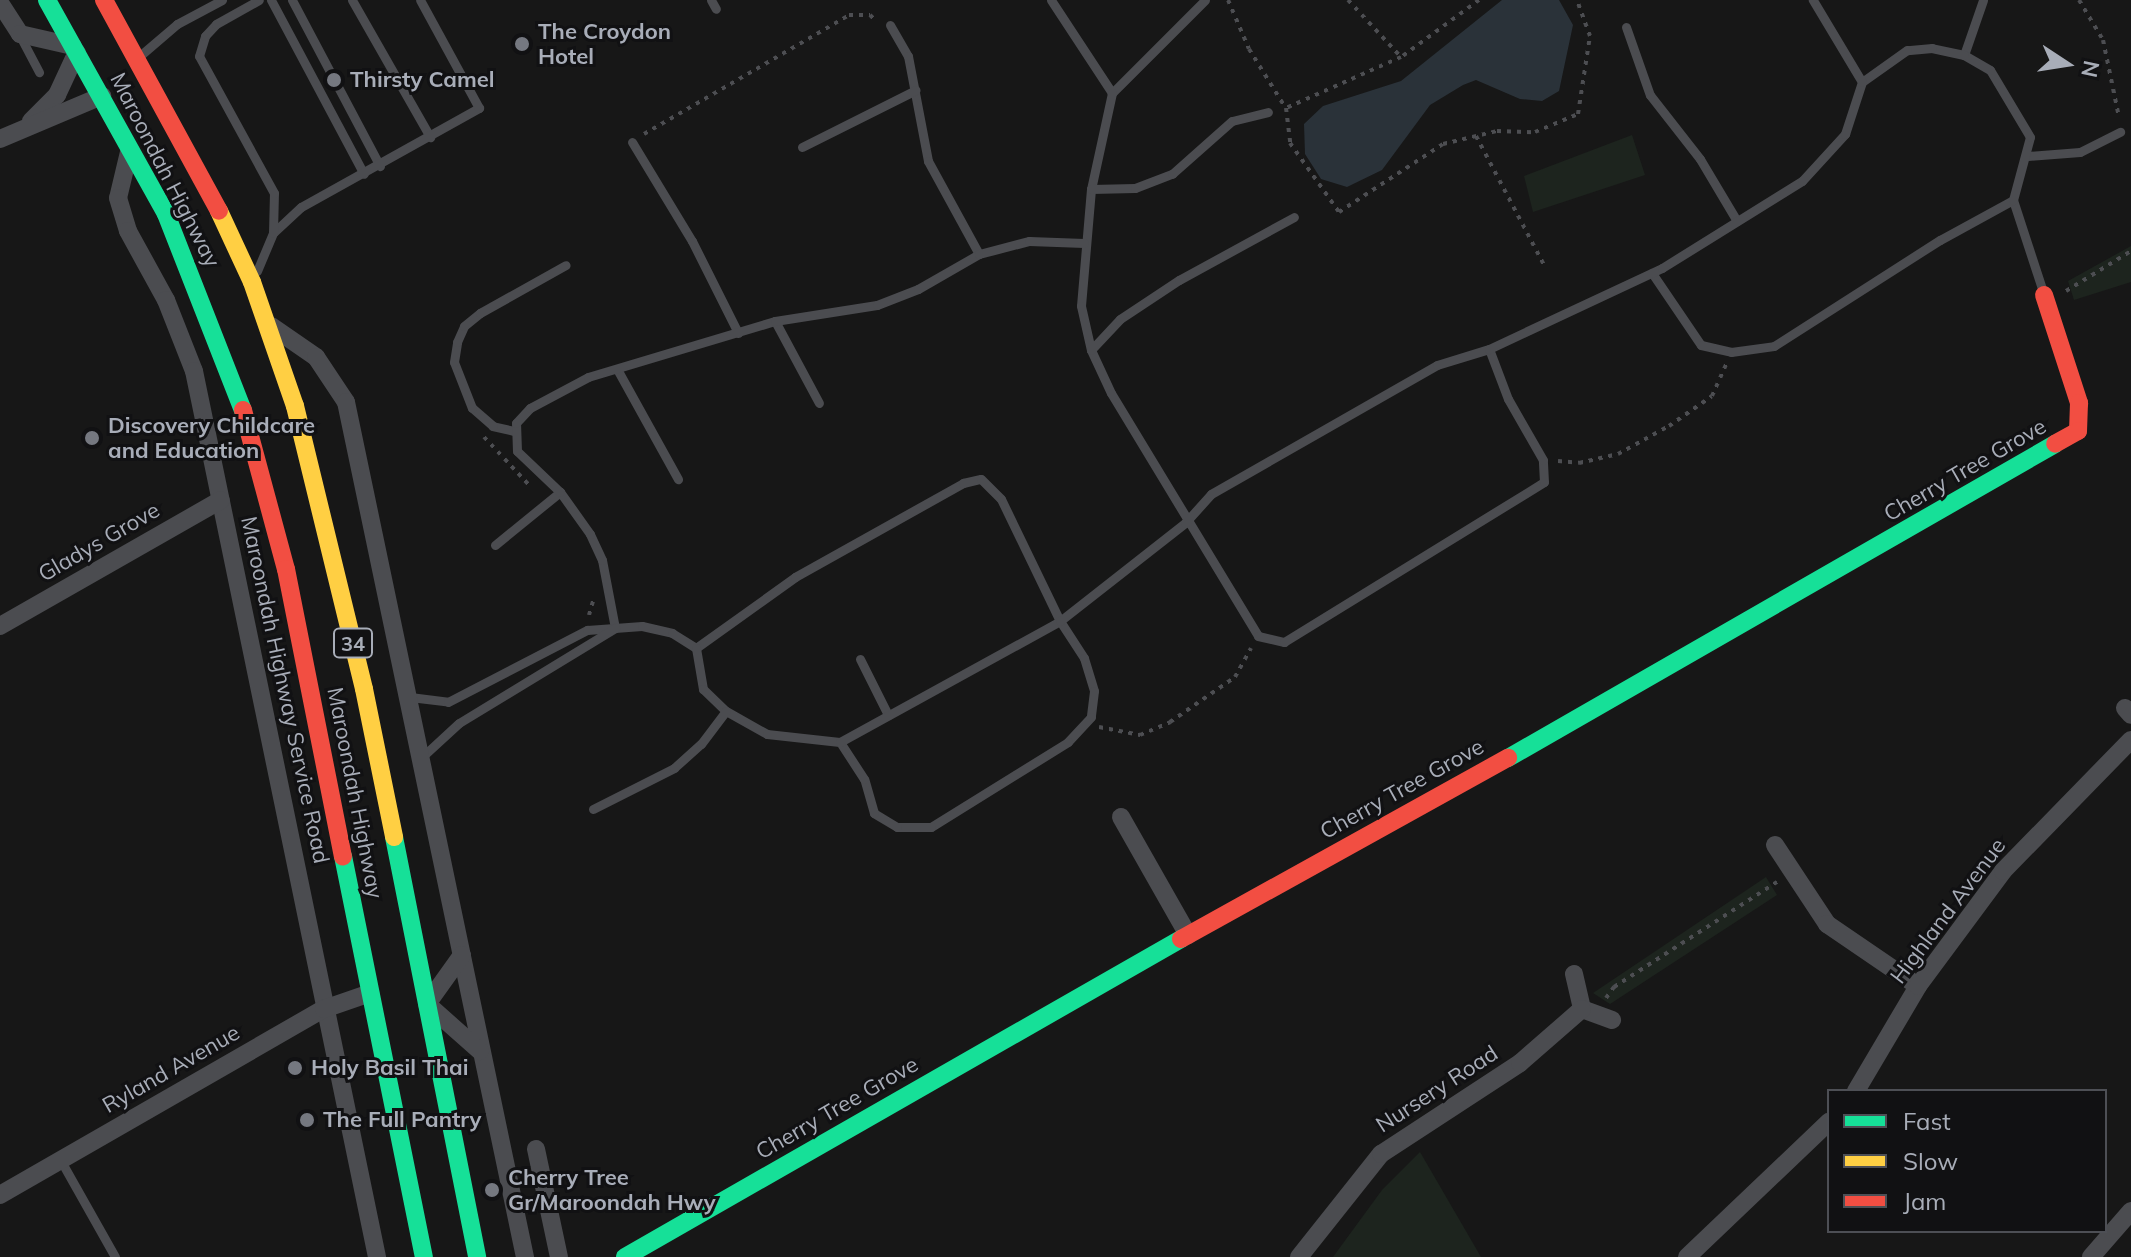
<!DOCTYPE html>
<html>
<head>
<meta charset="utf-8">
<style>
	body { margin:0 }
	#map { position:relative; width:2131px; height:1257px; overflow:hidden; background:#171717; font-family:Mulish,sans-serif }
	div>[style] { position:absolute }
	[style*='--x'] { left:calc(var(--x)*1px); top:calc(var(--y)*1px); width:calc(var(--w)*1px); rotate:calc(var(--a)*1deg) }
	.green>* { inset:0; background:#1d241e }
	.water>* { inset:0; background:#2a3239 }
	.path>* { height:4px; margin-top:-2px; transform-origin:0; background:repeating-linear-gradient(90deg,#4d4e52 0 4px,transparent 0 10px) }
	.lane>* { height:9px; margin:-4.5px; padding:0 4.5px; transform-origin:4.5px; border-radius:4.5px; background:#4b4c50 }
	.street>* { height:18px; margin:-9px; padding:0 9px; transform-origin:9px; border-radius:9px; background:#4b4c50 }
	.fast>* { height:18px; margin:-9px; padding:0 9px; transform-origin:9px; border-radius:9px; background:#16e098 }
	.slow>* { height:18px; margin:-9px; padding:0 9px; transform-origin:9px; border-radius:9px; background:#ffcf43 }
	.jam>* { height:18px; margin:-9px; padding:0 9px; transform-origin:9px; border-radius:9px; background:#f24e42 }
	.dots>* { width:22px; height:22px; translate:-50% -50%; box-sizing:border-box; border:4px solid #111113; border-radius:50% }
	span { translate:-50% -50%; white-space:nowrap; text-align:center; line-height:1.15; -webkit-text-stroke:6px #111113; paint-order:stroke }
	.shield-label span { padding:2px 6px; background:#111113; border:2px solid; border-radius:6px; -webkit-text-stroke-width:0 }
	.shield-label { font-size:20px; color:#a8adb8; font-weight:700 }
	.poi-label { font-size:22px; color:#a8adb8; font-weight:700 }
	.left { translate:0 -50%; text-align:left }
	.street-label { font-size:22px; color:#a8adb8 }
	.legend { position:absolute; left:1827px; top:1089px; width:280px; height:144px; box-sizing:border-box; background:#111113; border:2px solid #4d4f55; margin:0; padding:10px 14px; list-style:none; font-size:24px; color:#a8adb8 }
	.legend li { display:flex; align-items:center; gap:16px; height:40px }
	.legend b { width:40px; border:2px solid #4d4f55 }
	.north { position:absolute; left:2027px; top:24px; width:80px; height:80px; -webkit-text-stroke:6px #111113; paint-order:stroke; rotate:102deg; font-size:22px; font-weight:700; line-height:32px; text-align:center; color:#a8adb8 }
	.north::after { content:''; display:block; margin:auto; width:28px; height:36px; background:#a8adb8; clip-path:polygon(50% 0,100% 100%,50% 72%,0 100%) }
</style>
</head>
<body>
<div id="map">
	<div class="green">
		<i style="clip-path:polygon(1632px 135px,1645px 175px,1533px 212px,1524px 176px)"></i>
		<i style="clip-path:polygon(2131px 246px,2131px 282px,2074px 300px,2068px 281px)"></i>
		<i style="clip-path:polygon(1766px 877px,1777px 895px,1610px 1004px,1593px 993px)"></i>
		<i style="clip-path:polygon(1420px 1152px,1481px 1257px,1333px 1257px,1382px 1190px)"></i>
	</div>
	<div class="water">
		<i style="clip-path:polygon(1502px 0,1559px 0,1573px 25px,1559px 91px,1542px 101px,1520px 99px,1476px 80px,1463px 85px,1430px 105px,1382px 170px,1347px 187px,1321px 179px,1305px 154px,1304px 124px,1323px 106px,1401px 81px)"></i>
	</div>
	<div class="path">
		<i style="--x:1228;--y:0;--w:53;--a:66.8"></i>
		<i style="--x:1249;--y:49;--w:68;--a:58.2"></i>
		<i style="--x:1348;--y:0;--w:78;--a:47.1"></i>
		<i style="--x:1479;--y:0;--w:97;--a:143.8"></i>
		<i style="--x:1401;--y:57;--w:126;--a:156.1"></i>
		<i style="--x:1286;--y:108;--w:35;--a:83"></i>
		<i style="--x:1290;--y:143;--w:85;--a:54.6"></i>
		<i style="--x:1339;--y:212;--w:124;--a:-33.2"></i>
		<i style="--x:1443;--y:144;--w:56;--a:-13.5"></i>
		<i style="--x:1497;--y:131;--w:38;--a:2"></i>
		<i style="--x:1535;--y:132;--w:47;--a:-22.7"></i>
		<i style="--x:1578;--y:114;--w:79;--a:-81.3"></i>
		<i style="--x:1590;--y:36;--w:38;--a:-110"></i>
		<i style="--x:2079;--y:0;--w:47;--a:59"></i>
		<i style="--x:2103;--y:40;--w:79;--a:78.3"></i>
		<i style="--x:644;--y:134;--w:237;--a:-30.1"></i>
		<i style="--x:849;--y:15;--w:21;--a:0"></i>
		<i style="--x:870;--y:15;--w:8;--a:45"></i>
		<i style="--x:1476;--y:136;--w:146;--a:62.2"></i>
		<i style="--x:2066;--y:291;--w:76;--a:-31.6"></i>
		<i style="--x:484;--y:437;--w:66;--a:46.8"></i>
		<i style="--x:1558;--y:461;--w:21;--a:5"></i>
		<i style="--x:1579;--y:463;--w:40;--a:-13"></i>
		<i style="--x:1618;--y:454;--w:58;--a:-28.8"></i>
		<i style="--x:1669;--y:426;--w:52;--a:-34.9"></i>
		<i style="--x:1712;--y:396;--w:35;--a:-66"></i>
		<i style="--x:589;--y:615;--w:19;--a:-74"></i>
		<i style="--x:1099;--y:727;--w:42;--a:11"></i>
		<i style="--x:1140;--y:735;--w:33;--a:-23"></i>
		<i style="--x:1170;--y:722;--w:79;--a:-34.7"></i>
		<i style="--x:1235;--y:677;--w:33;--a:-61"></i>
		<i style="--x:1606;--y:998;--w:14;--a:-54"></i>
		<i style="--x:1614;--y:987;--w:194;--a:-32.8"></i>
	</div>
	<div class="lane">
		<i style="--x:271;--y:0;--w:197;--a:61.9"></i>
		<i style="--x:292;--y:0;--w:188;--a:62.1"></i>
		<i style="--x:352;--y:0;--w:158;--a:60.3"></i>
		<i style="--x:711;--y:0;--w:10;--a:61"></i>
		<i style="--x:1051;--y:0;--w:111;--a:56.7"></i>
		<i style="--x:1205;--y:0;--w:132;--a:135"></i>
		<i style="--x:1112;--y:93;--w:98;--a:102.3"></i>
		<i style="--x:1091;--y:189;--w:117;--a:94.9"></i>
		<i style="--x:1081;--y:306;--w:45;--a:77.2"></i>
		<i style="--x:1091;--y:350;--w:47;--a:65.1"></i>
		<i style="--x:1111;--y:393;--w:284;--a:58.8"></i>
		<i style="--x:1258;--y:636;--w:27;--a:13"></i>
		<i style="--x:1284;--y:642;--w:305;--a:-31.6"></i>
		<i style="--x:1544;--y:482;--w:22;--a:-93"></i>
		<i style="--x:1543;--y:460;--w:70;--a:-119.8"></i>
		<i style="--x:1508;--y:399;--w:53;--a:-110.8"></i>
		<i style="--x:890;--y:25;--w:36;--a:60"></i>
		<i style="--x:908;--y:56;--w:107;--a:79.2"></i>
		<i style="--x:928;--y:161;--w:106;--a:61.3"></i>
		<i style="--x:1626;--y:27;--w:72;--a:70.6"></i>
		<i style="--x:1650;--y:95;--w:81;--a:52"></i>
		<i style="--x:1700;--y:159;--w:72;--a:59.2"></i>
		<i style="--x:20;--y:36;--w:41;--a:62.2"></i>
		<i style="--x:142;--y:54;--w:46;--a:-40.6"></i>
		<i style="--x:177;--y:24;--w:51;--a:-28.1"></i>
		<i style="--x:1964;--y:55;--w:58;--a:-70.9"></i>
		<i style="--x:632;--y:142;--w:116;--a:58.8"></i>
		<i style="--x:692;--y:241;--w:103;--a:63.4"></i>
		<i style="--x:802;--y:147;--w:127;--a:-26.6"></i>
		<i style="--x:2028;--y:156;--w:52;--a:-4.4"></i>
		<i style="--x:2080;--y:152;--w:45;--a:-26.6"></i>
		<i style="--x:1091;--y:189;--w:44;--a:-1.3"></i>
		<i style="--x:1135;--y:188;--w:40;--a:-21"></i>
		<i style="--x:1172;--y:174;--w:80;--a:-41.5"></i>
		<i style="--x:1232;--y:121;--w:37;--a:-14"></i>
		<i style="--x:2013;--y:200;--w:97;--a:71.9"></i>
		<i style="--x:273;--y:233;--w:38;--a:-43"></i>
		<i style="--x:301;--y:207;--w:204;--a:-29.1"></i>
		<i style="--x:479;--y:108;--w:123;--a:-118.6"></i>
		<i style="--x:257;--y:271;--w:41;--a:-67.2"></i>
		<i style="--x:273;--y:233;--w:40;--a:-88.6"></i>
		<i style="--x:274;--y:193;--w:156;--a:-118.7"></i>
		<i style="--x:199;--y:56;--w:21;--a:-73"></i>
		<i style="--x:205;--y:36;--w:16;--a:-47"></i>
		<i style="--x:216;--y:24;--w:49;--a:-29.2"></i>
		<i style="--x:1652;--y:273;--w:87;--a:55.8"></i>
		<i style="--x:1701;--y:345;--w:31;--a:13"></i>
		<i style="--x:1731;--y:352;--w:43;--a:-7.9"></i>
		<i style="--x:1774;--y:346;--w:197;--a:-32.6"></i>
		<i style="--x:1940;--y:240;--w:83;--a:-28.7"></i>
		<i style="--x:2013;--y:200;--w:65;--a:-74.9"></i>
		<i style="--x:2030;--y:137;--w:78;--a:-120.8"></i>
		<i style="--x:1990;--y:70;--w:30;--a:-150"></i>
		<i style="--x:1964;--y:55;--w:33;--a:-168"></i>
		<i style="--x:1932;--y:48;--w:25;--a:175"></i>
		<i style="--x:1907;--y:50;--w:55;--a:144.6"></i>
		<i style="--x:775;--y:321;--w:93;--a:61.8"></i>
		<i style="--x:1091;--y:350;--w:42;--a:-46.9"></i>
		<i style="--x:1120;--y:319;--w:71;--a:-33.5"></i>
		<i style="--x:1179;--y:280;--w:131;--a:-28.7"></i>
		<i style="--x:617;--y:369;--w:126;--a:61"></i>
		<i style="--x:514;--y:431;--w:22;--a:-167"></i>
		<i style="--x:493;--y:426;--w:28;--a:-139"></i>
		<i style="--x:472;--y:408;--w:49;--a:-111.4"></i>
		<i style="--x:454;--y:362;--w:20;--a:-81"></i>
		<i style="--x:457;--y:342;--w:17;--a:-66"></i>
		<i style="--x:464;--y:326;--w:21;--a:-39"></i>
		<i style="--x:480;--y:313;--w:98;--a:-29.2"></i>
		<i style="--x:495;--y:545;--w:84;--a:-39.2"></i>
		<i style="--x:615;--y:628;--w:69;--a:-100.8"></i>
		<i style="--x:602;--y:560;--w:29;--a:-115"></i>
		<i style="--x:590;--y:534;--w:52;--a:-125.5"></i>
		<i style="--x:560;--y:492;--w:59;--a:-136.4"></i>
		<i style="--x:517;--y:451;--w:28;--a:-92"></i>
		<i style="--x:516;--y:423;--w:21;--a:-47"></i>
		<i style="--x:530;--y:408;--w:66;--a:-28.1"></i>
		<i style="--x:588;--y:377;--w:195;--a:-16.7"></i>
		<i style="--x:775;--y:321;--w:103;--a:-8.9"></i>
		<i style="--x:877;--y:305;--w:44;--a:-21.3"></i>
		<i style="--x:918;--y:289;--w:70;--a:-29.8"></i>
		<i style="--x:979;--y:254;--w:52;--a:-14.6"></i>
		<i style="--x:1029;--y:241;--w:55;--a:2.1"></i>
		<i style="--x:696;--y:648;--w:122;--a:-35.6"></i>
		<i style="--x:795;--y:577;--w:193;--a:-29.2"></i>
		<i style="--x:963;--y:483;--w:18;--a:-13"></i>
		<i style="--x:981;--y:479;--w:28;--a:45"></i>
		<i style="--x:1001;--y:499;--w:136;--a:64.2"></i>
		<i style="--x:1060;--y:621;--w:44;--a:57"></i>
		<i style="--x:1084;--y:658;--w:34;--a:73"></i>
		<i style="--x:1094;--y:691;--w:26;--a:97"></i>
		<i style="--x:1091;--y:717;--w:34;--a:133"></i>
		<i style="--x:1068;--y:742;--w:161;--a:148.2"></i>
		<i style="--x:931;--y:827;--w:34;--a:180"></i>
		<i style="--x:897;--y:827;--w:27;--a:-149"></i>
		<i style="--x:874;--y:813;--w:35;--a:-106"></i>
		<i style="--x:864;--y:779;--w:44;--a:-123"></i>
		<i style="--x:860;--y:659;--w:63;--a:63.4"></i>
		<i style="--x:410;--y:697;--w:38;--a:7"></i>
		<i style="--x:448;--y:702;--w:157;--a:-27.4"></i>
		<i style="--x:587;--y:630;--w:55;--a:-4.2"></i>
		<i style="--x:642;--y:626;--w:31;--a:13"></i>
		<i style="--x:672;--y:633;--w:28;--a:32"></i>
		<i style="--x:696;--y:648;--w:42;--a:80.3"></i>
		<i style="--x:703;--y:689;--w:32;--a:44"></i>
		<i style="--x:726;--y:711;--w:47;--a:29.3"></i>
		<i style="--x:767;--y:734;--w:73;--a:6.3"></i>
		<i style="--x:840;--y:742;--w:251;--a:-28.8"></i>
		<i style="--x:1060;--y:621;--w:159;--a:-38.1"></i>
		<i style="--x:1185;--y:523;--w:39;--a:-48"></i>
		<i style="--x:1211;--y:494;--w:260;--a:-29.7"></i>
		<i style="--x:1437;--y:365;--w:54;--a:-17.1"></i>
		<i style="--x:1489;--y:349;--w:191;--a:-25.1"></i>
		<i style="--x:1662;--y:268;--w:165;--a:-31.9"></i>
		<i style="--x:1802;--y:181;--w:64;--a:-47.5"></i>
		<i style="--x:1845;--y:134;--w:55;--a:-71.9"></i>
		<i style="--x:1862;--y:82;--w:96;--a:-120.9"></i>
		<i style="--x:422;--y:757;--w:50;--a:-42.6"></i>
		<i style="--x:459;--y:723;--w:183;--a:-31.3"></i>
		<i style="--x:593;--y:809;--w:91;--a:-26.8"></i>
		<i style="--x:674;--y:768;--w:36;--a:-42"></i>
		<i style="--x:701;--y:744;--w:41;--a:-52.9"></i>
		<i style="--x:61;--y:1161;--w:110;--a:60.6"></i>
	</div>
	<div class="street">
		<i style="--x:0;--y:3;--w:37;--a:57"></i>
		<i style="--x:20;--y:34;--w:54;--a:12.8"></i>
		<i style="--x:31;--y:121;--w:37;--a:-45"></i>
		<i style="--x:57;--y:95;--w:47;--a:-65.1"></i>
		<i style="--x:0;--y:139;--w:111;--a:-22.9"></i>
		<i style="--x:129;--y:152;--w:47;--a:103.4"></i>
		<i style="--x:118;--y:198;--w:34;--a:73"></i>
		<i style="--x:128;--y:231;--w:79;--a:61.2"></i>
		<i style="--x:166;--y:300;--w:76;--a:68.5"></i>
		<i style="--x:194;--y:371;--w:905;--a:78.33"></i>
		<i style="--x:271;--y:326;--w:55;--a:34.6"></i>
		<i style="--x:316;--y:357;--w:54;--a:56.3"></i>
		<i style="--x:346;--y:402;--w:874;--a:78.18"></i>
		<i style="--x:0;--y:626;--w:254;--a:-29.7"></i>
		<i style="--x:2125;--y:708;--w:9;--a:49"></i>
		<i style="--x:1121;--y:817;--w:136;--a:60.4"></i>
		<i style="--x:1775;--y:845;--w:95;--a:56.6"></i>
		<i style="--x:1827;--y:924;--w:110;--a:34.3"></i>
		<i style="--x:462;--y:955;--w:60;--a:125.5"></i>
		<i style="--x:427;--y:1004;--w:71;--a:41.6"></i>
		<i style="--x:1574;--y:974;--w:36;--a:77"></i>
		<i style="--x:1582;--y:1009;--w:32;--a:20"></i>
		<i style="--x:1856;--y:1091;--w:122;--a:-59.4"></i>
		<i style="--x:1918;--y:986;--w:143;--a:-53.5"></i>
		<i style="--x:2003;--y:871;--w:183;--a:-45.7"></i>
		<i style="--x:536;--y:1149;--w:110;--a:78"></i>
		<i style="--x:0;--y:1195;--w:374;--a:-29.9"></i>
		<i style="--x:324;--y:1009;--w:49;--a:-19.2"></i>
		<i style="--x:1299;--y:1257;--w:132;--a:-51.5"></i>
		<i style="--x:1381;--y:1154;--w:166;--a:-33.2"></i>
		<i style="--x:1520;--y:1063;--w:82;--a:-41.1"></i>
		<i style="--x:1687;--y:1257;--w:196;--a:-43.6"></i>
		<i style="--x:2091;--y:1257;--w:61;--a:-49"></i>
	</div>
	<div class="fast">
		<i style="--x:47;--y:0;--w:245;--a:60.9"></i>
		<i style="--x:166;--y:214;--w:211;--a:68.6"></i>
		<i style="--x:1508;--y:758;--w:631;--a:-29.86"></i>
		<i style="--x:394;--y:837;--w:428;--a:78.8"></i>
		<i style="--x:343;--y:856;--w:409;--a:78.6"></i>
		<i style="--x:625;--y:1257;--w:641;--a:-29.77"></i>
	</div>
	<div class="slow">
		<i style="--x:219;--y:211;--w:78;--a:65.1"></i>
		<i style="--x:252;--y:282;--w:131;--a:70.9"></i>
		<i style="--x:295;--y:406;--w:291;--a:76.3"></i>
		<i style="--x:364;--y:689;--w:151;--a:78.5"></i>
	</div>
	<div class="jam">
		<i style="--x:104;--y:0;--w:240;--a:61.4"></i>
		<i style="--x:2044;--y:295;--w:114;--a:72"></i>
		<i style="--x:2079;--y:403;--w:28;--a:92"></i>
		<i style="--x:2078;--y:431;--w:26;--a:151"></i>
		<i style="--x:243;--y:410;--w:165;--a:74.9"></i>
		<i style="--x:286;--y:569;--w:293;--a:78.8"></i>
		<i style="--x:1181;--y:939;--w:374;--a:-29"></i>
	</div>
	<div class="dots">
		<i style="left:522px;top:44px;background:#757880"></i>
		<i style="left:334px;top:80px;background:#757880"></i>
		<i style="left:92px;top:438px;background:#757880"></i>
		<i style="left:295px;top:1068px;background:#757880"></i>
		<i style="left:307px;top:1120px;background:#757880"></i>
		<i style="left:492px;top:1190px;background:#757880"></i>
	</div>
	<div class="shield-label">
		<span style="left:353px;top:643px">34</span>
	</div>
	<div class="poi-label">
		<span class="left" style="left:538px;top:44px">The Croydon<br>Hotel</span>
		<span class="left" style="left:350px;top:80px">Thirsty Camel</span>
		<span class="left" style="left:108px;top:438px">Discovery Childcare<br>and Education</span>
		<span class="left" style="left:311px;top:1068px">Holy Basil Thai</span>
		<span class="left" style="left:323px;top:1120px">The Full Pantry</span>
		<span class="left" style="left:508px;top:1190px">Cherry Tree<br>Gr/Maroondah Hwy</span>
	</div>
	<div class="street-label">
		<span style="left:165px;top:170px;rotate:63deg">Maroondah Highway</span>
		<span style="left:1965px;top:470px;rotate:-30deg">Cherry Tree Grove</span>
		<span style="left:99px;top:542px;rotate:-30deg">Gladys Grove</span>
		<span style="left:285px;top:690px;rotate:78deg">Maroondah Highway Service Road</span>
		<span style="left:1402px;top:789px;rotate:-29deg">Cherry Tree Grove</span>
		<span style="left:355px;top:793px;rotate:79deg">Maroondah Highway</span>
		<span style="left:1948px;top:911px;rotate:-53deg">Highland Avenue</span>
		<span style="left:171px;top:1069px;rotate:-30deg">Ryland Avenue</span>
		<span style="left:1437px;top:1089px;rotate:-33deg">Nursery Road</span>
		<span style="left:837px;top:1108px;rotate:-30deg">Cherry Tree Grove</span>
	</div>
	<ul class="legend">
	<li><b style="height:10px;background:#16e098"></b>Fast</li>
	<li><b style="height:10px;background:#ffcf43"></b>Slow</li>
	<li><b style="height:10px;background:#f24e42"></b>Jam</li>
	</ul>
	<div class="north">N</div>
</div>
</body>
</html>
